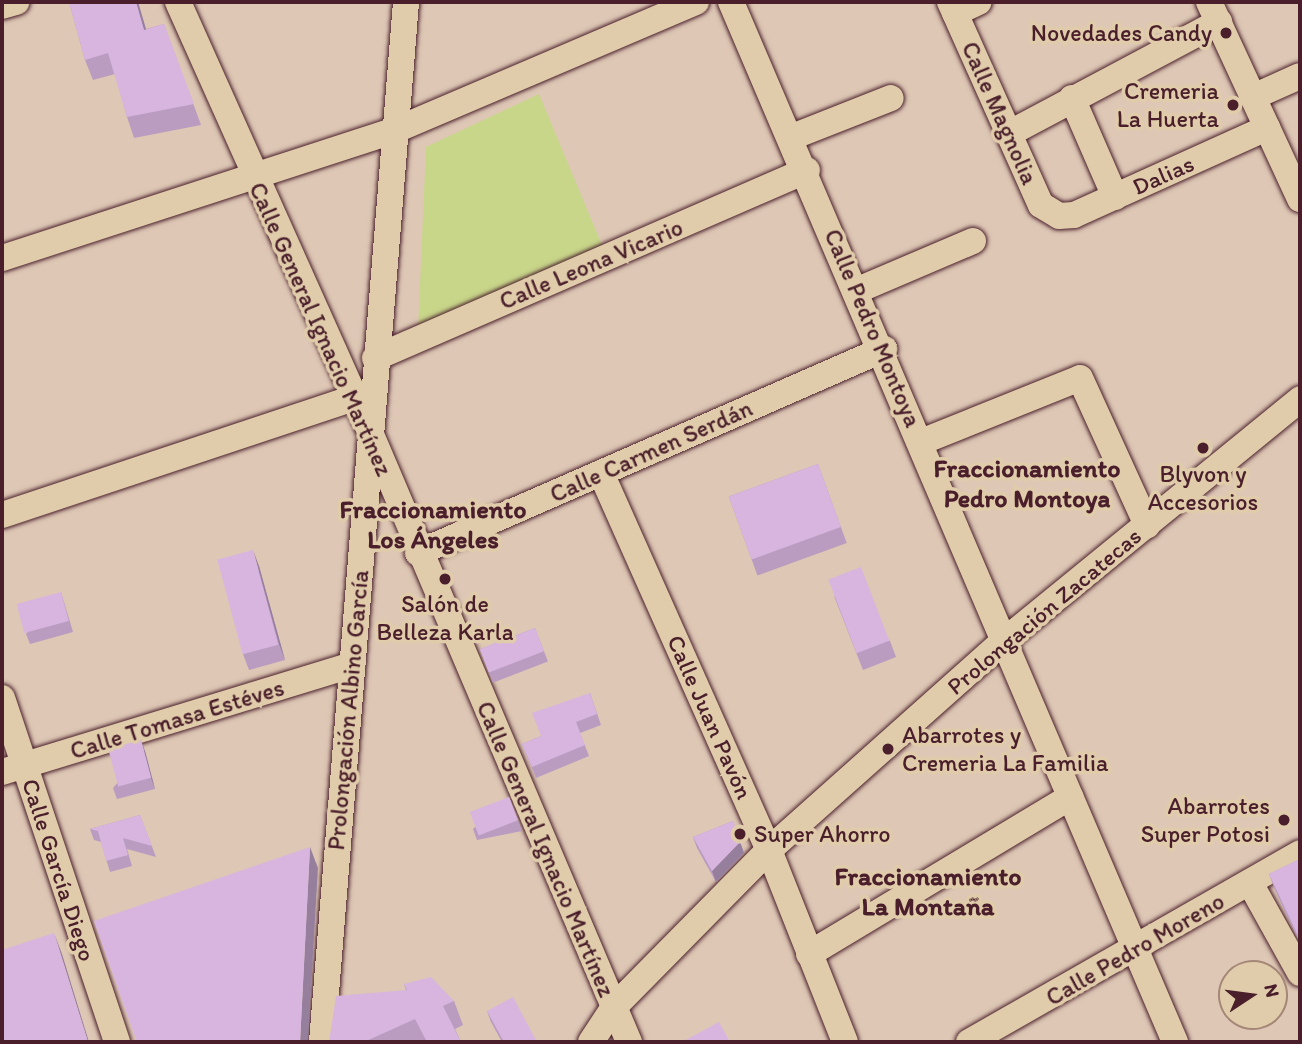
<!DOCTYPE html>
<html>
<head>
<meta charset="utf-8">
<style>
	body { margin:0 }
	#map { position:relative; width:1302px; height:1044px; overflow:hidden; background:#dec7b5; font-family:Itim,sans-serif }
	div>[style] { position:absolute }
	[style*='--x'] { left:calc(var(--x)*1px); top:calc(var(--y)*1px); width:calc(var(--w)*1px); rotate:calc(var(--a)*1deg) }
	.green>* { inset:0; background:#c8d68a }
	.roads { filter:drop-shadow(0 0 2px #4a1f2b) drop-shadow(0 0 2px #4a1f2b) }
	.minor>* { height:26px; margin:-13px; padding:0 13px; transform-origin:13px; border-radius:13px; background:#e0ccaa }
	.wall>* { inset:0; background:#b99cc0; transform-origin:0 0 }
	.shaded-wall>* { inset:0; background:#967f9c }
	.building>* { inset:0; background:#d7b5df; transform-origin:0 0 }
	.dots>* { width:19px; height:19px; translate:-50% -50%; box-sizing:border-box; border:4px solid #e0ccaa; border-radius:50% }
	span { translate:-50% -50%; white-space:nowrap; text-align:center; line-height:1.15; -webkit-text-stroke:7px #e0ccaa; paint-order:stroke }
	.poi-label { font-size:24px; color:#4a1f2b }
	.right { translate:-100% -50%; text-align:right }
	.left { translate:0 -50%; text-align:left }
	.street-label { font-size:24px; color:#4a1f2b }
	.neighbourhood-label { font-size:26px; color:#4a1f2b; font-weight:700 }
	.frame { position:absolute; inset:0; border:4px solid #4a1f2b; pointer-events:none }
	.north { position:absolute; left:1218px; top:960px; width:70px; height:70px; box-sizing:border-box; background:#e0ccaa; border:2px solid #a48777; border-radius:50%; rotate:77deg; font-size:19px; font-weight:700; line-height:28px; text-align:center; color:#4a1f2b }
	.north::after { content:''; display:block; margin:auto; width:24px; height:32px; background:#4a1f2b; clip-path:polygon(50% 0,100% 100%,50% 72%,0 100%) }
</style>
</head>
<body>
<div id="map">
	<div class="green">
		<i style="clip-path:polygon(539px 94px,604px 250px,418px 330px,426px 147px)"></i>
	</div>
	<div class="roads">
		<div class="minor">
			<i style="--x:178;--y:2;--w:471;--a:65.9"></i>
			<i style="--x:370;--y:432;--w:663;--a:66.99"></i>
			<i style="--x:731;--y:2;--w:1131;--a:66.88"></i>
			<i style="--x:950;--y:2;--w:222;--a:65.9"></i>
			<i style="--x:1041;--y:205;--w:21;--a:31"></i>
			<i style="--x:1059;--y:216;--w:15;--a:-4"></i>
			<i style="--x:1074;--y:215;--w:212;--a:-24.3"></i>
			<i style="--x:1209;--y:2;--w:217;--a:65.2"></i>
			<i style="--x:2;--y:6;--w:15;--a:-16"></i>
			<i style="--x:955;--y:13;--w:26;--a:-25"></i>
			<i style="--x:1253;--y:97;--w:51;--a:-24.1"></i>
			<i style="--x:1072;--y:98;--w:108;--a:66.5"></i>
			<i style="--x:1010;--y:133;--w:237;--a:-28"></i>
			<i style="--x:792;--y:137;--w:106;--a:-21.5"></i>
			<i style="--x:2;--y:258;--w:416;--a:-18"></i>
			<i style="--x:398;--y:129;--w:324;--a:-23.1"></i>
			<i style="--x:858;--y:290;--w:125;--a:-23.1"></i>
			<i style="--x:375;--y:358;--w:471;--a:-23.5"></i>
			<i style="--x:921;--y:442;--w:171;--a:-21.9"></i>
			<i style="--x:1080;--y:378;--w:162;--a:65.5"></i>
			<i style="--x:601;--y:473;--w:413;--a:66"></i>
			<i style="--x:769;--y:850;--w:206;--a:68.4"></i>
			<i style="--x:2;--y:515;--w:370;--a:-18.4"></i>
			<i style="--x:418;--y:553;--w:509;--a:-23.64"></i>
			<i style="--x:2;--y:698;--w:363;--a:71.5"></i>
			<i style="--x:2;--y:772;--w:366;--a:-17"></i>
			<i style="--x:1250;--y:883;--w:103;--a:60.9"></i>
			<i style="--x:809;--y:954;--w:305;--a:-31"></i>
			<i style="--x:322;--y:1042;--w:1043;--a:-85.38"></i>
			<i style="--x:591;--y:1042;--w:42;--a:-56.7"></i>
			<i style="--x:614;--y:1007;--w:221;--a:-45.4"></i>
			<i style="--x:769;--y:850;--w:316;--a:-41.7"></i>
			<i style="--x:1005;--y:640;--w:381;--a:-39.2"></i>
			<i style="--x:969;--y:1042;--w:381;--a:-29.7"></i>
		</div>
	</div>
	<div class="wall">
		<i style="clip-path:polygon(69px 2px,138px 2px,146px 29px,164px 24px,201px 125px,134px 138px,127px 117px,115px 74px,93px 80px,85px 60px)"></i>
		<i style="left:818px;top:464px;width:84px;height:95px;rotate:70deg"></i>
		<i style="clip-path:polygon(259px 566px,285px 660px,249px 670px,243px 654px)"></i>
		<i style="clip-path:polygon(61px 592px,73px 632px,30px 644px,26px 634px)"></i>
		<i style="clip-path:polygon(834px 596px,890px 641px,896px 657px,863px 670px)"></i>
		<i style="left:535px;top:628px;width:36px;height:59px;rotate:69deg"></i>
		<i style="clip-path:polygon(590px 693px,601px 725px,580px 733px,589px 756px,536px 778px,522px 744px,541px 736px)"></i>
		<i style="clip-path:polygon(145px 751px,155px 789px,117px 799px,113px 788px)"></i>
		<i style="clip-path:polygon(509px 797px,522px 831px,477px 840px,473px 829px)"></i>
		<i style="clip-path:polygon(140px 815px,156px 857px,127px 849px,132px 866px,110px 872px,101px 842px,94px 840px,90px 829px)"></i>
		<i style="clip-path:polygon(733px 821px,744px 853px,716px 882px,697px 848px,693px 837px)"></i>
		<i style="clip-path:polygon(1300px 859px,1300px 943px,1275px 890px,1269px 874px)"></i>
		<i style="clip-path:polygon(404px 984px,454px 1001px,463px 1025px,455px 1029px,461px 1042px,329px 1042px,406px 990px)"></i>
		<i style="clip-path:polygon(487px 1011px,537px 1042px,502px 1042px,491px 1022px)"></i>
	</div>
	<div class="shaded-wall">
		<i style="clip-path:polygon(136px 2px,138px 2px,152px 50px,144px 30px)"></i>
		<i style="clip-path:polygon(253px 550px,259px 566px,285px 660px,279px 644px)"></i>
		<i style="clip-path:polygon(141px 740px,145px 751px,155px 789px,151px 778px)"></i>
		<i style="clip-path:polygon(740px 842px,744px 853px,716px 882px,712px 871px)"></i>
		<i style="clip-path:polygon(310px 847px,318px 868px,308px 1042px,300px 1042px)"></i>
		<i style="clip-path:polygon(54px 933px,62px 954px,89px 1042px,88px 1042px)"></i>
	</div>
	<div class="building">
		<i style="clip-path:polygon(69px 2px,136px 2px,144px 30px,164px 24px,194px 104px,127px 117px,108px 53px,85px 60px)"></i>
		<i style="left:818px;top:464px;width:67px;height:95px;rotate:70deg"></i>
		<i style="left:253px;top:550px;width:98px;height:37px;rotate:75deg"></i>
		<i style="left:861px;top:567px;width:79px;height:35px;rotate:69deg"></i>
		<i style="left:61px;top:592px;width:30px;height:46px;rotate:75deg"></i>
		<i style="left:535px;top:628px;width:25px;height:59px;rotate:69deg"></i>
		<i style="clip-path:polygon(590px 693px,597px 714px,576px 722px,585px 745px,532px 767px,522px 744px,541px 736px,532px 713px)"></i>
		<i style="left:141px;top:740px;width:39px;height:34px;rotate:75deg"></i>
		<i style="left:509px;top:797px;width:25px;height:42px;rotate:69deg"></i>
		<i style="clip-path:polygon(140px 815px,152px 846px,123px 838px,128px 855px,106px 861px,98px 831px,90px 829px)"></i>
		<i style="clip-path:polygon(733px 821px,740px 842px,712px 871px,693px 837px)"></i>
		<i style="clip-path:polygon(310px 847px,300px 1042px,137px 1042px,94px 921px)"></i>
		<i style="clip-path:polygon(1300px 859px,1300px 940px,1269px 874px)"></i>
		<i style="clip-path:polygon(54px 933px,88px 1042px,2px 1042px,2px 950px)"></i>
		<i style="clip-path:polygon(431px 977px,454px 1001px,443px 1006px,461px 1042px,427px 1042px,415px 1019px,364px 1042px,329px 1042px,336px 996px,407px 990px,404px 984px)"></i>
		<i style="clip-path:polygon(513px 997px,537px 1042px,504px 1042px,487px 1011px)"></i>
		<i style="clip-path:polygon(719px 1022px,730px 1042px,682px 1042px)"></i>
	</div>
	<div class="dots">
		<i style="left:1226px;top:33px;background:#4a1f2b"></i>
		<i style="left:1233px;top:105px;background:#4a1f2b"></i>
		<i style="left:1203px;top:448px;background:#4a1f2b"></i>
		<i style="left:445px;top:579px;background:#4a1f2b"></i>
		<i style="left:888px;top:749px;background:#4a1f2b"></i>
		<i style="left:1284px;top:820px;background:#4a1f2b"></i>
		<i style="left:740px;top:834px;background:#4a1f2b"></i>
	</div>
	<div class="poi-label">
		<span class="right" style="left:1212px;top:33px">Novedades Candy</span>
		<span class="right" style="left:1219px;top:105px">Cremeria<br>La Huerta</span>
		<span style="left:1203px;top:488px">Blyvon y<br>Accesorios</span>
		<span style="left:445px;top:618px">Salón de<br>Belleza Karla</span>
		<span class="left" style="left:902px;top:749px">Abarrotes y<br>Cremeria La Familia</span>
		<span class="right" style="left:1270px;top:820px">Abarrotes<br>Super Potosi</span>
		<span class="left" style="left:754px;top:834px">Super Ahorro</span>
	</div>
	<div class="street-label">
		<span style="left:1000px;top:113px;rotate:66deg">Calle Magnolia</span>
		<span style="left:1163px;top:175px;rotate:-24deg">Dalias</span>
		<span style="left:591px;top:264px;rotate:-23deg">Calle Leona Vicario</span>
		<span style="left:873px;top:328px;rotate:67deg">Calle Pedro Montoya</span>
		<span style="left:321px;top:329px;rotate:66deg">Calle General Ignacio Martínez</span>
		<span style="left:651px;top:451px;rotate:-24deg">Calle Carmen Serdán</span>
		<span style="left:1044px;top:611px;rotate:-40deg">Prolongación Zacatecas</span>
		<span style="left:348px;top:710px;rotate:-85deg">Prolongación Albino García</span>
		<span style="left:710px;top:717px;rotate:66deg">Calle Juan Pavón</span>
		<span style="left:177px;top:719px;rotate:-17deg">Calle Tomasa Estéves</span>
		<span style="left:546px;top:849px;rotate:67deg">Calle General Ignacio Martínez</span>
		<span style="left:59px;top:870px;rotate:72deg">Calle García Diego</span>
		<span style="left:1135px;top:949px;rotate:-30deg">Calle Pedro Moreno</span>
	</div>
	<div class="neighbourhood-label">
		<span style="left:1027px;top:484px">Fraccionamiento<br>Pedro Montoya</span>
		<span style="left:433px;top:525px">Fraccionamiento<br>Los Ángeles</span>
		<span style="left:928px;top:892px">Fraccionamiento<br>La Montaña</span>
	</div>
	<div class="frame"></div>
	<div class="north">N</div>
</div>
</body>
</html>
